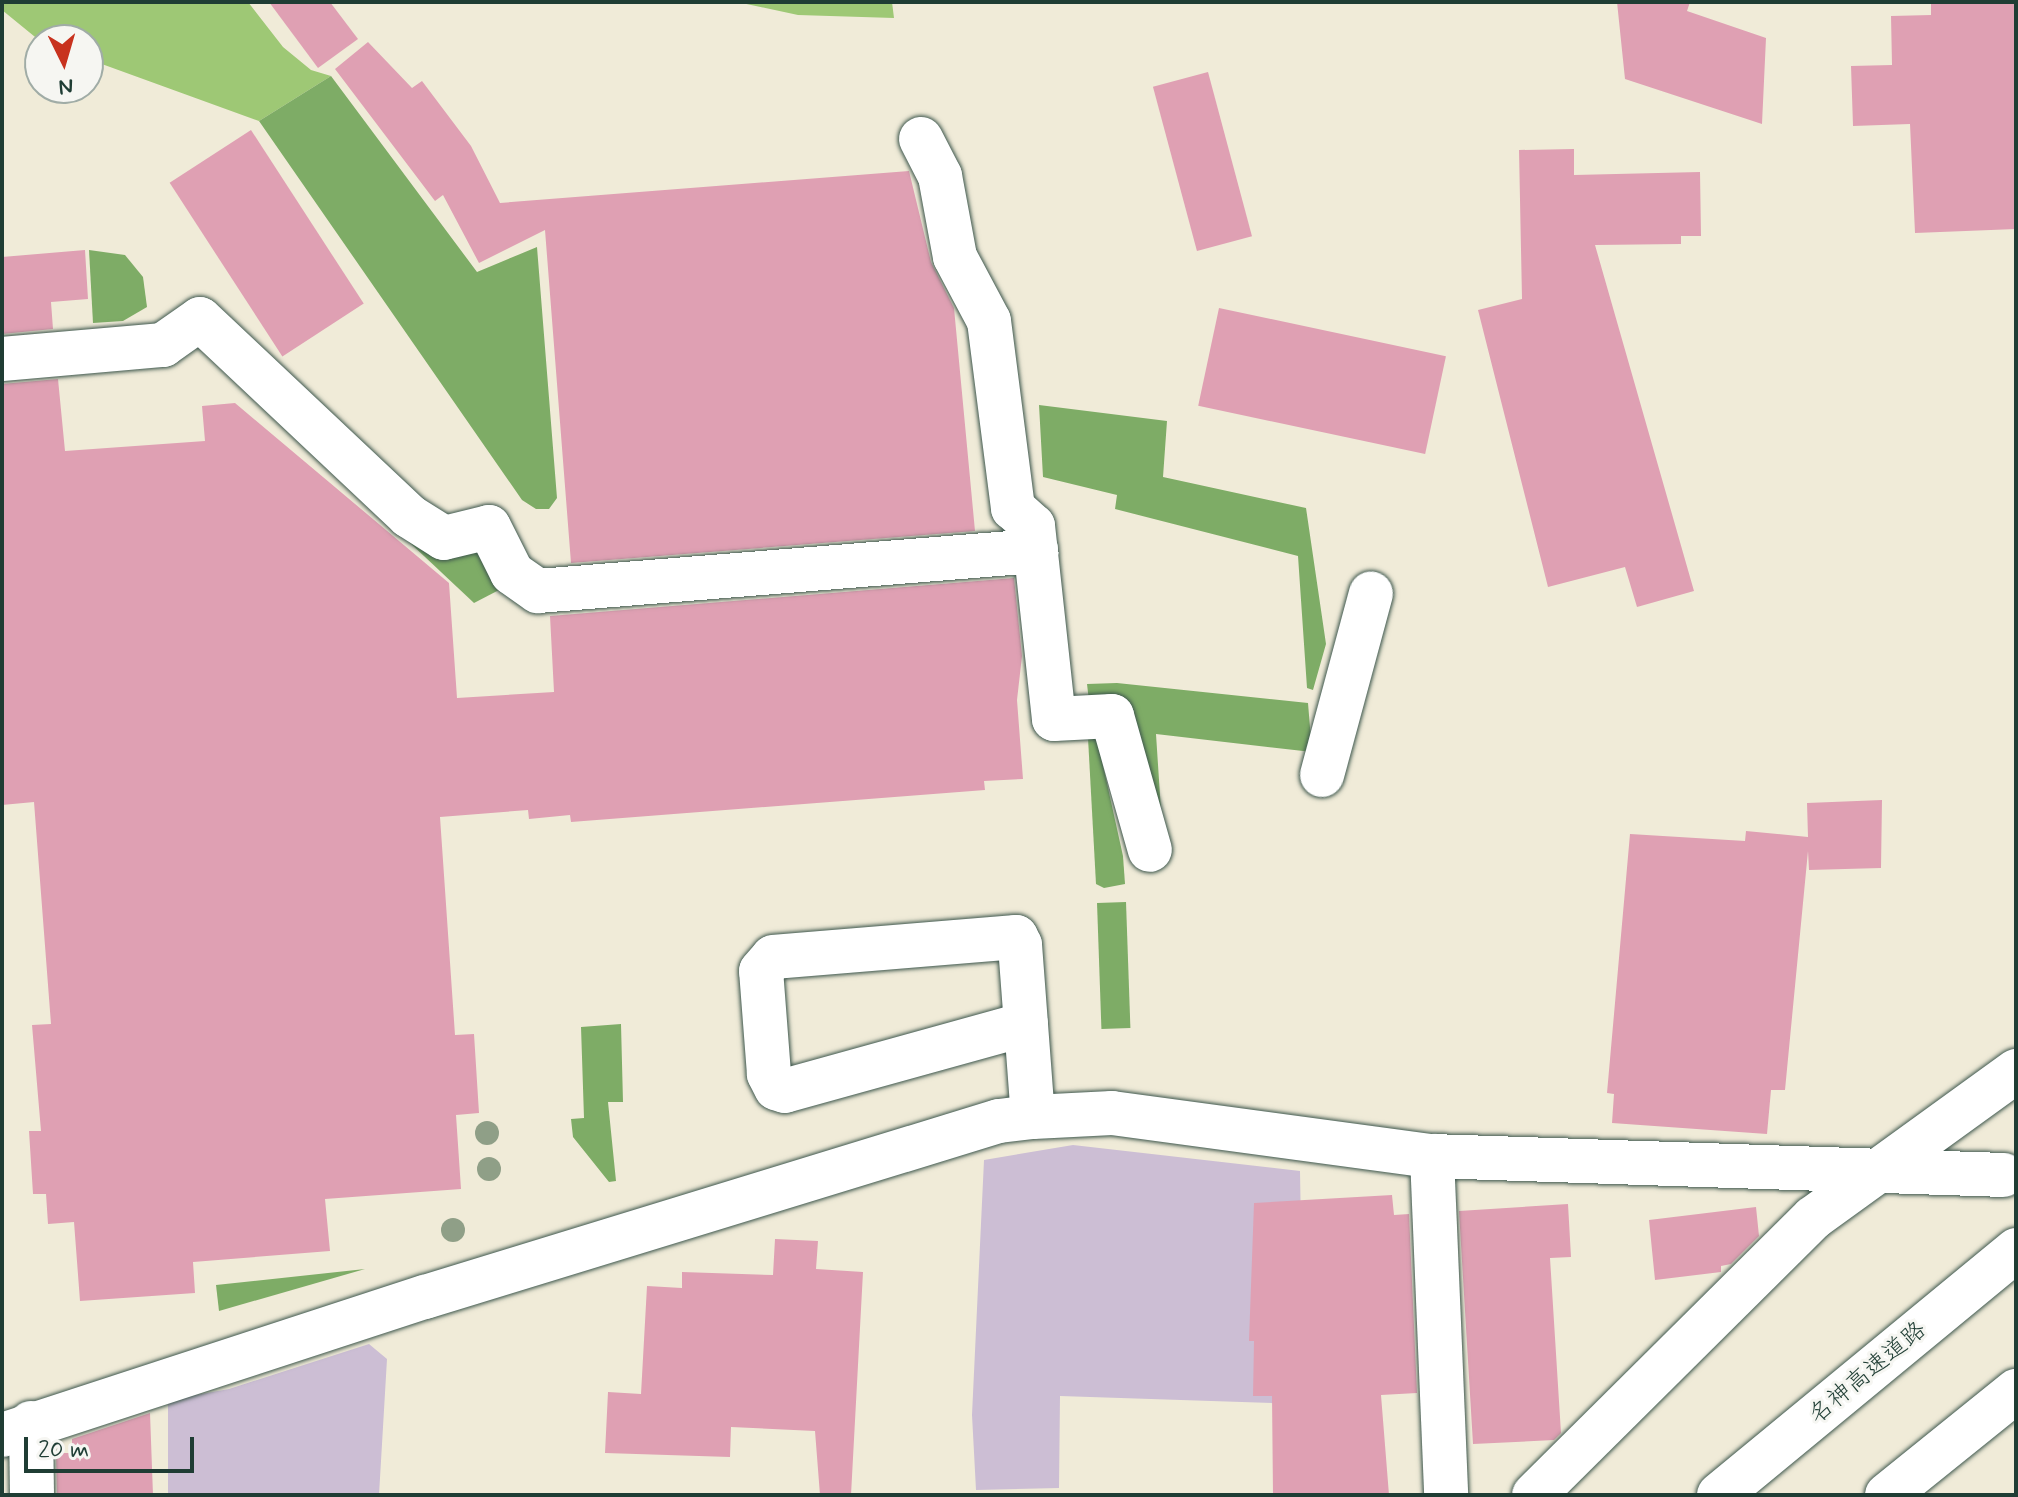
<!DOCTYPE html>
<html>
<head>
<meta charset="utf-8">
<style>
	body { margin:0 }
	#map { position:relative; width:2018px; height:1497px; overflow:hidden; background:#f0ebd8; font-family:Mynerve,"Klee One",sans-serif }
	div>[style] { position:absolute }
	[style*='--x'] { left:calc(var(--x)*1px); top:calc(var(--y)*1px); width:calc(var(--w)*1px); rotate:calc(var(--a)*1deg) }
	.industrial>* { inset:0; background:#ccbed4 }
	.green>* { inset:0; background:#9ec875 }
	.forest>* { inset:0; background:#7eac66; transform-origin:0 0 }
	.building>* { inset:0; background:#dfa0b3; transform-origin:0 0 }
	.roads { filter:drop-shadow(0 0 2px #3e574d) drop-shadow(0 0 2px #3e574d) }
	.minor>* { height:44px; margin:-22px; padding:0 22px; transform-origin:22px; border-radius:22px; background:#fff }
	.highway>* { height:44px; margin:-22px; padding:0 22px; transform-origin:22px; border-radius:22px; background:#fff }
	.trees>* { width:24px; height:24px; margin:-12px; border-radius:50%; background:#8f9f87 }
	span { translate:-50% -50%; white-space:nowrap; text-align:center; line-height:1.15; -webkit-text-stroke:6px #f6f6f2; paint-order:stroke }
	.street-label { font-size:24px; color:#1f3d34 }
	.frame { position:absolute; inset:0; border:4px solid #1f3d34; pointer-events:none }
	.north { position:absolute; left:24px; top:24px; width:80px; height:80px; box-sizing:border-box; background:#f6f6f2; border:2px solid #a0aca6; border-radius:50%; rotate:175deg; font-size:22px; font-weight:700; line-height:32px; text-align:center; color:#1f3d34 }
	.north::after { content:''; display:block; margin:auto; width:28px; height:36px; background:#c8321e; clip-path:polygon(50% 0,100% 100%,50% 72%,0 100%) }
	.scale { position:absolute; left:24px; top:1437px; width:170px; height:36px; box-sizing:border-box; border:4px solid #1f3d34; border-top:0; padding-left:10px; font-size:24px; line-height:28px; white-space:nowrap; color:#1f3d34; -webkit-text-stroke:6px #f6f6f2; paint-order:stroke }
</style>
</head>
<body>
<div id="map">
	<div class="industrial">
		<i style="clip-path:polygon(1073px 1145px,1300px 1171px,1304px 1404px,1060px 1396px,1059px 1488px,976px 1490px,972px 1415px,984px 1160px)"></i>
		<i style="clip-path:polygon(369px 1344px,387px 1359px,379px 1495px,168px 1495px,168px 1400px,229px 1389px)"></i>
	</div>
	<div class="green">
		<i style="clip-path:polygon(2px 2px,248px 2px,283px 47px,311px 70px,331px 76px,259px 121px,88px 59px,88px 40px,40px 41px,2px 10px)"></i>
		<i style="clip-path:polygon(737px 2px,892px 2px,894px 18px,798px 15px)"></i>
	</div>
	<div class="forest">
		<i style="clip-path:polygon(331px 76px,477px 272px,537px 247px,557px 498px,549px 509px,536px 509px,522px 500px,259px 121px)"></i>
		<i style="clip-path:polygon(89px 250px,125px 255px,143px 277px,147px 307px,123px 321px,93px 323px)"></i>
		<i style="clip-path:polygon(1039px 405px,1167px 421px,1163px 477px,1306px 508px,1326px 644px,1313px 690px,1307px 688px,1298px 556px,1115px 509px,1117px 495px,1043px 477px)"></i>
		<i style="clip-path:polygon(482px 536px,499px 590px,474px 603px,408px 541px)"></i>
		<i style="clip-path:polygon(1117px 683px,1308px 703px,1312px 752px,1156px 734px,1163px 841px,1089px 701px,1087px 684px)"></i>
		<i style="clip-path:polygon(1088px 738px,1097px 738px,1123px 856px,1125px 884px,1104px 888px,1096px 884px)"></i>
		<i style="left:1126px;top:902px;width:126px;height:29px;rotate:88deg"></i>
		<i style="clip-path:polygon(621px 1024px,623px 1102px,608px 1102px,616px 1181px,609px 1182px,573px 1137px,571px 1119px,584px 1118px,581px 1027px)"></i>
		<i style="clip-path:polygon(365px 1269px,219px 1311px,216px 1285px)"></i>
	</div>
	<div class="building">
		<i style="clip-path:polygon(269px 2px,330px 2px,358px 39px,318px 68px)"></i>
		<i style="clip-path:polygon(1617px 2px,1690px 2px,1687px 11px,1766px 38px,1762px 124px,1625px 79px)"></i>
		<i style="clip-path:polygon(1931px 2px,2016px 2px,2016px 229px,1915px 233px,1910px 124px,1853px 126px,1851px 66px,1892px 65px,1891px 16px,1931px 15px)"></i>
		<i style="clip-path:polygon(368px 42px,412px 88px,422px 81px,471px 146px,500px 203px,909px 171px,931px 262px,954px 308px,975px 531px,571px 563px,545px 230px,479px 263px,443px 195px,435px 201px,335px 69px)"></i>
		<i style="left:1208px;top:72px;width:170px;height:57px;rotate:75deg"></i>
		<i style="left:251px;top:130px;width:207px;height:97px;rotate:57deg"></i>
		<i style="clip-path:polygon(1574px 149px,1574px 175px,1700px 172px,1701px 236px,1681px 236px,1681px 244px,1595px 245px,1694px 591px,1637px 607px,1625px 567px,1548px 587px,1478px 310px,1522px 299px,1519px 150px)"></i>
		<i style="clip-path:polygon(85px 250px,88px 299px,51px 302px,53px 329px,2px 334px,2px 257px)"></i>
		<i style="left:1219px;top:308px;width:232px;height:100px;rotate:12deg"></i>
		<i style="clip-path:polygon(58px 379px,65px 451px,205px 441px,202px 406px,235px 403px,449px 583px,457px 698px,554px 692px,550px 616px,1014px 578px,1022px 656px,1017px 700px,1023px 779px,984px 781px,985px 790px,571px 822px,570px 815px,529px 819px,528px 810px,440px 817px,455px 1035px,474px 1034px,479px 1113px,456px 1115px,461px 1189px,325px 1199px,330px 1251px,193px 1262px,195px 1293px,80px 1301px,74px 1222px,48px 1224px,46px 1194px,33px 1194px,29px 1131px,41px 1131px,32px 1025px,51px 1024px,34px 802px,2px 805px,2px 384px)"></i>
		<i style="clip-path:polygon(1882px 800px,1881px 868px,1809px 870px,1808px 851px,1785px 1090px,1771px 1090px,1767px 1134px,1612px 1123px,1614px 1094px,1607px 1093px,1630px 834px,1745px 841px,1746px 831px,1808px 837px,1807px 803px)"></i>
		<i style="clip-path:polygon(1392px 1195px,1394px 1215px,1409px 1214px,1417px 1393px,1381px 1395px,1389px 1495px,1273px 1495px,1272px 1396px,1253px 1396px,1254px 1341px,1249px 1341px,1254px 1203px)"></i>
		<i style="clip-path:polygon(1568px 1204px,1571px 1257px,1550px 1258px,1561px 1433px,1554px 1440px,1473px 1444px,1459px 1211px)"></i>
		<i style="clip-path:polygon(1756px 1207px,1759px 1236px,1731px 1264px,1721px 1266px,1721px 1272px,1655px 1280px,1649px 1220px)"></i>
		<i style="clip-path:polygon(775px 1239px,818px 1241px,816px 1269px,863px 1272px,851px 1495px,820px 1495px,815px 1431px,731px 1427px,730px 1457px,605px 1453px,608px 1392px,641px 1394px,647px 1286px,682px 1288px,682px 1272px,773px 1275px)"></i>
		<i style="clip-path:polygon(150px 1413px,153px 1495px,57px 1495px,56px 1453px,72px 1453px,72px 1439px)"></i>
	</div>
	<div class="roads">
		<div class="minor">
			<i style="--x:921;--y:139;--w:42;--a:62.8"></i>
			<i style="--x:940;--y:176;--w:82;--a:79.5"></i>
			<i style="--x:955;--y:257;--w:72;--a:62"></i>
			<i style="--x:989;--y:321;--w:189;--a:82.7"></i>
			<i style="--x:1013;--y:508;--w:27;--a:42"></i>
			<i style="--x:1033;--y:526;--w:194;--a:83.8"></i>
			<i style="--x:1054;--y:719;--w:58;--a:-3"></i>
			<i style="--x:1112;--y:716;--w:139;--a:74.2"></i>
			<i style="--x:2;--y:359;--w:162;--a:-5"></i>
			<i style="--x:163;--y:345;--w:45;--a:-35.1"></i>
			<i style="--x:200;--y:319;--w:287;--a:43.3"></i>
			<i style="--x:409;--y:516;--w:41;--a:32.2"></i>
			<i style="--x:444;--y:538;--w:46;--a:-13.7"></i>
			<i style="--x:489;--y:527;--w:51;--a:63.4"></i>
			<i style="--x:512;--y:573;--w:32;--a:35"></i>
			<i style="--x:538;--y:591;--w:500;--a:-4.6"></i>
			<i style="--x:1322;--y:775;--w:188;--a:-74.9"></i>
			<i style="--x:1026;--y:1024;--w:250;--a:164.5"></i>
			<i style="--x:785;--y:1091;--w:9;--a:-162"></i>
			<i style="--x:776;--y:1088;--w:16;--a:-117"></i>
			<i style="--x:769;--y:1074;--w:103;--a:-94.4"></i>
			<i style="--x:761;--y:971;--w:18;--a:-49"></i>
			<i style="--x:773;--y:957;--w:244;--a:-4.7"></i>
			<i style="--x:1016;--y:937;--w:9;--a:63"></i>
			<i style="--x:1020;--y:945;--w:172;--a:85.7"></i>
			<i style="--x:1432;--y:1156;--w:339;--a:87.6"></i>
			<i style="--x:31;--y:1423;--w:72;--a:89.2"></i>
			<i style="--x:2;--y:1435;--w:445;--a:-18.1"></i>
			<i style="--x:425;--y:1297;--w:600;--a:-17.05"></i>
			<i style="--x:999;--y:1121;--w:34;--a:-7"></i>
			<i style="--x:1033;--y:1117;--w:79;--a:-2.9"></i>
			<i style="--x:1112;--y:1113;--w:323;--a:7.7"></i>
			<i style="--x:1432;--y:1156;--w:572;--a:1.9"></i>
			<i style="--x:1534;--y:1495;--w:393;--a:-44.8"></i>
			<i style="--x:1813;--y:1218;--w:251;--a:-35.9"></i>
		</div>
		<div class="highway">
			<i style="--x:1719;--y:1495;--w:385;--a:-39.5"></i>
			<i style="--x:1887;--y:1495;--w:166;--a:-38.9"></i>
		</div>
	</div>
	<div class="trees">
		<i style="left:487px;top:1133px"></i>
		<i style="left:489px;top:1169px"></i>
		<i style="left:453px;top:1230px"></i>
	</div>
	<div class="street-label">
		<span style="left:1868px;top:1373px;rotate:-40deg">名神高速道路</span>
	</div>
	<div class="frame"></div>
	<div class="north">N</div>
	<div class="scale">20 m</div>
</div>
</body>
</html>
